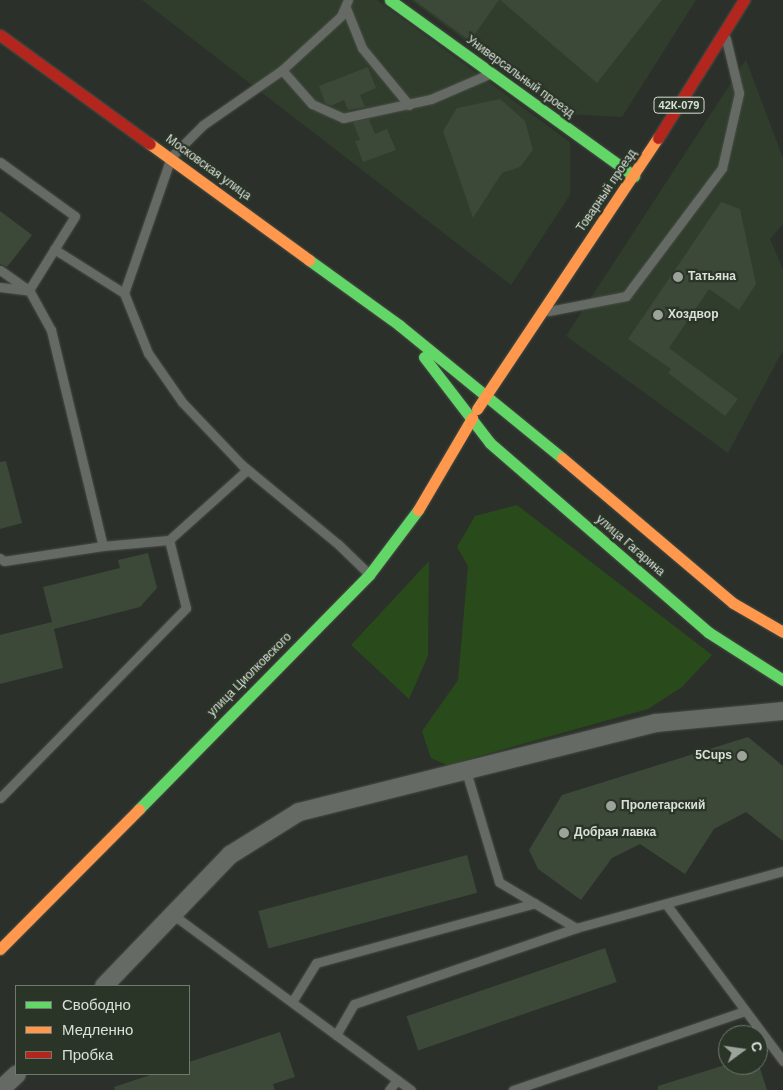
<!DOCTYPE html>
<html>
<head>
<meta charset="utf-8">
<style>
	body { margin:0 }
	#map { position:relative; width:783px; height:1090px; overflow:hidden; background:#2b312a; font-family:Helvetica,sans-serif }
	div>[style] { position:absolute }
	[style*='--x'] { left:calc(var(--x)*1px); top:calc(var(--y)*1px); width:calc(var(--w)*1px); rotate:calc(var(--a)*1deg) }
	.built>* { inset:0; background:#303d2c }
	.green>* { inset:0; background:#294a1a }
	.building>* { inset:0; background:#3c4838; transform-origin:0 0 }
	.roads { filter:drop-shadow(0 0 1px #484d46) drop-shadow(0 0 1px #484d46) }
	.lane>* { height:9px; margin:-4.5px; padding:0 4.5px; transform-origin:4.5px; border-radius:4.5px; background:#666a64 }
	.street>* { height:18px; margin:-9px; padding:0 9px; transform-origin:9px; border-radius:9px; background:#666a64 }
	.fast>* { height:11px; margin:-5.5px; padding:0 5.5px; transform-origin:5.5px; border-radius:5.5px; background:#63d668 }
	.slow>* { height:11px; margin:-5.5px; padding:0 5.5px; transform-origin:5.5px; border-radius:5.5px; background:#ff974d }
	.jam>* { height:11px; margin:-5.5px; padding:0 5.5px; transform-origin:5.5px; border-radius:5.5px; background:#b3261e }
	.dots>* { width:14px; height:14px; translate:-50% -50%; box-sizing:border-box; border:2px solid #2a3427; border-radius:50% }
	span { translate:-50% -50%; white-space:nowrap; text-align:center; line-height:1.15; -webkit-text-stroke:4.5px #2a3427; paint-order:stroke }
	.shield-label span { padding:1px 4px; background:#2a3427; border:1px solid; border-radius:4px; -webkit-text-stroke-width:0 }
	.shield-label { font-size:11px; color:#dae0d8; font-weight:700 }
	.street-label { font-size:12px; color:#dae0d8 }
	.poi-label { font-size:12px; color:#dae0d8; font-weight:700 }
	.left { translate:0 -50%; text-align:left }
	.right { translate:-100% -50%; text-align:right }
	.legend { position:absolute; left:15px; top:985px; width:175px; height:90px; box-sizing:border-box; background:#2a3427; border:1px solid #70796e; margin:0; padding:6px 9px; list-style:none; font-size:15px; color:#dae0d8 }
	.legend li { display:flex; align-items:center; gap:10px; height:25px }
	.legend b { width:25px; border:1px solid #70796e }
	.north { position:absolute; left:718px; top:1025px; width:50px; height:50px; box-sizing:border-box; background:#2a3427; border:1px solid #70796e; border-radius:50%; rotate:76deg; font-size:14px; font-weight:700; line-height:20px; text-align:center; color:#dae0d8 }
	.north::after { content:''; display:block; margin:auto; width:18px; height:22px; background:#9da39b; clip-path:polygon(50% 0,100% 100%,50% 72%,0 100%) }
</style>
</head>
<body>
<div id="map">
	<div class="built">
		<i style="clip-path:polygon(142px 0,377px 0,570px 142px,570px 195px,511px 285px)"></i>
		<i style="clip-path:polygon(411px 0,696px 0,622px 117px,564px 114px)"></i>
		<i style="clip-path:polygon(746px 60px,783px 158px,783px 224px,770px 239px,783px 269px,783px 350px,728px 453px,566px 336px)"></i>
	</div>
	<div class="green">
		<i style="clip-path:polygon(517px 505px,712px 655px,682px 687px,648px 709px,447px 765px,431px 758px,422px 731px,458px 680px,468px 566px,457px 547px,475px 516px)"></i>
		<i style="clip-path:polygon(429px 561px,428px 656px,409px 699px,351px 645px)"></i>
	</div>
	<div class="building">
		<i style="clip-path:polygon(414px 0,499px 0,470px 41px)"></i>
		<i style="clip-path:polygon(500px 0,662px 0,597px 83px)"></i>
		<i style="clip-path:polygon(368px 67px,376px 88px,360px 95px,365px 107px,348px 110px,344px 100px,331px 106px,325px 103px,319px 86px)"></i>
		<i style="clip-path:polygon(500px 99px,525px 121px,533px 150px,520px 167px,502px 173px,473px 218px,443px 131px,457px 108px)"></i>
		<i style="clip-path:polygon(369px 119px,375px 134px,387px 129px,396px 150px,363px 162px,355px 141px,360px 140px,353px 122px)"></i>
		<i style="clip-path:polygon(721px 202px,740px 209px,756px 284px,739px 310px,709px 289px,669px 348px,738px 399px,725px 416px,668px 373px,671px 369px,628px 339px)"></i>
		<i style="clip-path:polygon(0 211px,32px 235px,7px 267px,0 264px)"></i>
		<i style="clip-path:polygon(6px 461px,22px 523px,0 529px,0 462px)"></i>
		<i style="clip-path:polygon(148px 553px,157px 588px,140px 607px,54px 629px,63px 668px,0 684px,0 635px,52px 622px,43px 587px,120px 568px,118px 560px)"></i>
		<i style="clip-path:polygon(748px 737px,783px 766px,783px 841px,746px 812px,714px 829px,685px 874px,640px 844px,612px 858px,581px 900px,538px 869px,529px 850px,562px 795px)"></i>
		<i style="left:467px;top:855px;width:39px;height:216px;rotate:75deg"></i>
		<i style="left:605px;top:948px;width:36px;height:210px;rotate:71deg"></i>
		<i style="clip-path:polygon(280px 1032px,295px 1077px,273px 1084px,275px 1090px,115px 1090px,114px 1087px,153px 1074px,189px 1074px,189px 1062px)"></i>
		<i style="clip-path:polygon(758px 1062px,767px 1090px,658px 1090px,658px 1086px,728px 1064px,758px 1065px)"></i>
	</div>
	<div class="roads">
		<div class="lane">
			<i style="--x:348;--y:0;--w:17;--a:114"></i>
			<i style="--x:341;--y:16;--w:80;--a:137.5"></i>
			<i style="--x:282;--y:70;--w:45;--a:48.6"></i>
			<i style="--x:312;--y:104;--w:34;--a:24"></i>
			<i style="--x:343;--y:118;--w:90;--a:-12.2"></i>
			<i style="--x:431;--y:99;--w:63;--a:-23.3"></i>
			<i style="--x:346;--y:8;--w:43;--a:68.2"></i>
			<i style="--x:362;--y:48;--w:74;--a:50.5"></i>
			<i style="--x:0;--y:162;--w:92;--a:35.8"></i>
			<i style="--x:75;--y:216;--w:87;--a:121.9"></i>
			<i style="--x:54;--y:249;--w:83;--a:32.2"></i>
			<i style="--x:124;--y:293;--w:65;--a:68.2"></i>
			<i style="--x:148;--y:353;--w:60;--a:55.2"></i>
			<i style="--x:182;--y:402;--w:87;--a:46.4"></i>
			<i style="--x:242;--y:465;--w:124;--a:39.5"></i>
			<i style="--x:338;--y:544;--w:43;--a:44.1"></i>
			<i style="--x:0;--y:270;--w:35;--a:35"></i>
			<i style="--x:29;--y:290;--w:46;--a:61.2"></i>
			<i style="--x:51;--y:330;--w:222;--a:76.5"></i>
			<i style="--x:103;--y:546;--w:66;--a:-5.2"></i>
			<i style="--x:0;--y:287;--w:26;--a:7"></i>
			<i style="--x:124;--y:293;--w:144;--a:-70.9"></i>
			<i style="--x:171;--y:157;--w:45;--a:-45"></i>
			<i style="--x:203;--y:125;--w:96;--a:-34.8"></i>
			<i style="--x:549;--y:311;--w:78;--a:-11"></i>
			<i style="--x:626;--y:296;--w:160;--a:-53.1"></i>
			<i style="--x:722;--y:168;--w:77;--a:-77.2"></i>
			<i style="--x:739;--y:93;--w:56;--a:-103.5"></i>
			<i style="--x:0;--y:558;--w:5;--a:37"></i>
			<i style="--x:4;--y:561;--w:100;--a:-8.6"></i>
			<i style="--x:466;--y:771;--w:116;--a:73.4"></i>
			<i style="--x:499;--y:882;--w:90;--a:30.9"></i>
			<i style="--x:576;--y:928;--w:215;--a:-15.4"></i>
			<i style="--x:0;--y:798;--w:266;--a:-45.6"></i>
			<i style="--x:186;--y:608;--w:70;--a:-104"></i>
			<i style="--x:169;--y:540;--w:105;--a:-41.9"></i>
			<i style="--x:666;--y:904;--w:196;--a:53.3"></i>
			<i style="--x:172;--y:914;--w:297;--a:36.4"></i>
			<i style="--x:292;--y:1002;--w:46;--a:-58.4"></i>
			<i style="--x:316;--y:963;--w:227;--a:-15.3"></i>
			<i style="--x:336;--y:1035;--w:36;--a:-60"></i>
			<i style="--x:354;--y:1004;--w:235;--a:-18.9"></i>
			<i style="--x:389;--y:1090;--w:13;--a:-51"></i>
			<i style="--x:513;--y:1090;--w:245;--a:-18.8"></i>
		</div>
		<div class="street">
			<i style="--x:104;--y:986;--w:182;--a:-46.1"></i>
			<i style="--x:230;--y:855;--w:81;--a:-31.9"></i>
			<i style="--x:299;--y:812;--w:368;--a:-14"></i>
			<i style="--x:656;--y:723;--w:128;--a:-5.4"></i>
			<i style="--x:0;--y:1090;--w:23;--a:-43"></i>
		</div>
		<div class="fast">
			<i style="--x:390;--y:0;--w:301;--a:35.8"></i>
			<i style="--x:309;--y:260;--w:111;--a:35.8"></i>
			<i style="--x:399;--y:325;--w:210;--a:39.2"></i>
			<i style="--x:424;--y:357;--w:108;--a:52.5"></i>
			<i style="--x:490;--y:443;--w:289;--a:40.9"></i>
			<i style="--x:708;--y:632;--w:89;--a:32.6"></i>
			<i style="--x:139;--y:809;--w:328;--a:-45.5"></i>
			<i style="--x:369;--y:575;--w:81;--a:-53"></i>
		</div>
		<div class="slow">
			<i style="--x:150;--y:144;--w:197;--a:36.1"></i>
			<i style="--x:477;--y:409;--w:326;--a:-56.3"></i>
			<i style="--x:562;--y:458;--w:224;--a:40.3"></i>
			<i style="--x:733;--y:603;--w:58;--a:30.1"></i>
			<i style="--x:418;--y:510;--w:107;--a:-59.6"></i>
			<i style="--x:0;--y:949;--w:197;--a:-45.2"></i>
		</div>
		<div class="jam">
			<i style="--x:0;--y:35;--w:185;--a:36"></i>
			<i style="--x:658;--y:138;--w:163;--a:-58.1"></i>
		</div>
	</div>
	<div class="dots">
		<i style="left:678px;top:277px;background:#9da39b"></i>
		<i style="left:658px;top:315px;background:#9da39b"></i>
		<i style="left:742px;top:756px;background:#9da39b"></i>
		<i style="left:611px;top:806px;background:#9da39b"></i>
		<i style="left:564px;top:833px;background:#9da39b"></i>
	</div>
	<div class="shield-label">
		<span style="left:679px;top:105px">42К-079</span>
	</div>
	<div class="street-label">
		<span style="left:520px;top:77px;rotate:36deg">Универсальный проезд</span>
		<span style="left:208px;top:168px;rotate:36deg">Московская улица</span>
		<span style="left:607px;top:191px;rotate:-56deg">Товарный проезд</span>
		<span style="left:630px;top:546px;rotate:41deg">улица Гагарина</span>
		<span style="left:250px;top:675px;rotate:-45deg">улица Циолковского</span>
	</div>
	<div class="poi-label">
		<span class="left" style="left:688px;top:277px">Татьяна</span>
		<span class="left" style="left:668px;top:315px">Хоздвор</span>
		<span class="right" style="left:732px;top:756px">5Cups</span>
		<span class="left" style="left:621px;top:806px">Пролетарский</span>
		<span class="left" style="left:574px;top:833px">Добрая лавка</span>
	</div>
	<ul class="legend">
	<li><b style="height:6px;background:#63d668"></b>Свободно</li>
	<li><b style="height:6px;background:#ff974d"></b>Медленно</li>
	<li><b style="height:6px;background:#b3261e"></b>Пробка</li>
	</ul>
	<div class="north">С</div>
</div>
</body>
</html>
